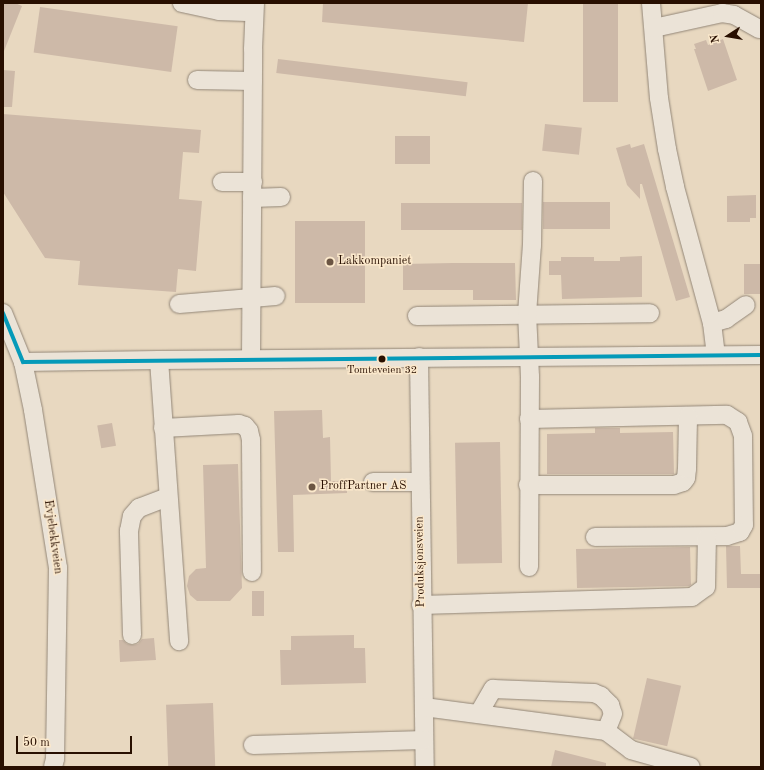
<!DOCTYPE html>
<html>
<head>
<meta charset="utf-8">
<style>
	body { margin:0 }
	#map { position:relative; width:764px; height:770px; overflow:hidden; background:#e8d8c0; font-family:"Old Standard TT",serif }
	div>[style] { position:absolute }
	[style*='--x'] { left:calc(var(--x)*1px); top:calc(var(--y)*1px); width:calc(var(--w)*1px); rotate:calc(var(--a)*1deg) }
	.building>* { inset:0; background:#cdb9a8; transform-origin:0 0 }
	.roads { filter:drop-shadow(0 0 1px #928677) drop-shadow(0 0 1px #928677) }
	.minor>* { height:18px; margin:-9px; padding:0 9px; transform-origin:9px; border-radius:9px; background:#ebe3d7 }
	.bus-1>* { height:4px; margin:-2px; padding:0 2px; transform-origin:2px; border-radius:2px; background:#049ab9 }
	.dots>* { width:11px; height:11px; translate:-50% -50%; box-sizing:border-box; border:2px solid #fbe8cb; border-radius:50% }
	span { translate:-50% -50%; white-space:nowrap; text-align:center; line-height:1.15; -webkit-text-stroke:3px #fbe8cb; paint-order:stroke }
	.bus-label { font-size:11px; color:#280f00 }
	.poi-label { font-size:12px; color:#280f00 }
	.left { translate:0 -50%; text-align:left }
	.street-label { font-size:12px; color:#280f00 }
	.frame { position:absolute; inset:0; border:4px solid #280f00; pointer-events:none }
	.north { position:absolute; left:708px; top:16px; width:40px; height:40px; -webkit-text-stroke:3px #fbe8cb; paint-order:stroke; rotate:258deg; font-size:11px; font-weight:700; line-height:16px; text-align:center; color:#280f00 }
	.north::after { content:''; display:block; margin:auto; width:14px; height:18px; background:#280f00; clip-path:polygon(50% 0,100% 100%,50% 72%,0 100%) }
	.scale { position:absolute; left:16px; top:736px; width:116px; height:18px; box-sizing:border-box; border:2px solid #280f00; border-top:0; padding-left:5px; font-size:12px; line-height:14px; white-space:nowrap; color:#280f00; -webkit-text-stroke:3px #fbe8cb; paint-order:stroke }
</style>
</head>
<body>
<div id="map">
	<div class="building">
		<i style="clip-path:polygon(3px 3px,15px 3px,22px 6px,4px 51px)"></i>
		<i style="clip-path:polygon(323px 3px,528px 3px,524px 42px,322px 22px)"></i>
		<i style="left:583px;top:3px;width:35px;height:99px"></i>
		<i style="left:40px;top:7px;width:139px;height:46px;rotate:8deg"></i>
		<i style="clip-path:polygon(723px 39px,737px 80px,708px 91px,694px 49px,696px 49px,694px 44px,706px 40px,708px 45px)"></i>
		<i style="left:278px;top:59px;width:191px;height:14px;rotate:7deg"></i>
		<i style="clip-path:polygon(3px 70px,15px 71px,12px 107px,3px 107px)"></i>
		<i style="clip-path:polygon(3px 114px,201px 130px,199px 153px,183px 152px,179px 199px,202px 201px,196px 271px,178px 269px,176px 292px,78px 285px,80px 261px,45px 258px,3px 192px)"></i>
		<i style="left:545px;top:124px;width:37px;height:27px;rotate:6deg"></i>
		<i style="left:430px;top:136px;width:28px;height:35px;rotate:90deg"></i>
		<i style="clip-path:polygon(630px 144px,631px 148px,644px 144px,690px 297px,676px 301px,642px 184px,640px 184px,640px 199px,627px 185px,616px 148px)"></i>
		<i style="clip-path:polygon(756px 195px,756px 218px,750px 218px,750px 222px,727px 222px,727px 196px)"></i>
		<i style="left:610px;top:202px;width:27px;height:67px;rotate:90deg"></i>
		<i style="left:522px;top:203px;width:27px;height:121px;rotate:90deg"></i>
		<i style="left:295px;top:221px;width:70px;height:82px"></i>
		<i style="clip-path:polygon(642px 256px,642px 297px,562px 299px,561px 275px,549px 275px,549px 261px,561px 261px,561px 257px,594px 257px,594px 261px,620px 261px,620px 257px)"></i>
		<i style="clip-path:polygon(453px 263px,515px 263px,516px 300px,473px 300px,473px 290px,403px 290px,403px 264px)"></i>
		<i style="left:744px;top:264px;width:17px;height:30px"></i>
		<i style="clip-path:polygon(322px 410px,323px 438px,330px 437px,331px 481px,347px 481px,347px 493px,293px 495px,294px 552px,278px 552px,274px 411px)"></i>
		<i style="left:112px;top:423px;width:23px;height:15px;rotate:80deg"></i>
		<i style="clip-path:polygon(595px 428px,620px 428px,620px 433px,673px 432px,674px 474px,547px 474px,547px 434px,595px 433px)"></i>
		<i style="left:500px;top:442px;width:121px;height:45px;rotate:89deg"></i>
		<i style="clip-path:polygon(238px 464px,242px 588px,230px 601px,197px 601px,190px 595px,187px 586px,189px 576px,196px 569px,206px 568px,203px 465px)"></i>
		<i style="clip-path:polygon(726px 546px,740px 546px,741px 574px,761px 574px,761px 588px,727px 588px)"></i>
		<i style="clip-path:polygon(690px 547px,691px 585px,689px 586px,577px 588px,576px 549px)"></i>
		<i style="left:252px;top:591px;width:12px;height:25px"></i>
		<i style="clip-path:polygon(354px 635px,354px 648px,365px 648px,366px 683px,281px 685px,280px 650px,291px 650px,291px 636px)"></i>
		<i style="clip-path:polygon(154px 638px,156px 660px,120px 662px,119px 640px,123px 640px,127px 644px,133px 645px,138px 644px,142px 639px)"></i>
		<i style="left:647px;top:678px;width:35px;height:62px;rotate:13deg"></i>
		<i style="left:213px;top:703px;width:64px;height:47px;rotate:88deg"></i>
		<i style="clip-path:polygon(555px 750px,606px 763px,606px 767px,551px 767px)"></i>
	</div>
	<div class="roads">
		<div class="minor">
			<i style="--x:182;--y:3;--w:38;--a:12"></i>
			<i style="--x:219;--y:11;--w:35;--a:2"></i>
			<i style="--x:651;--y:3;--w:95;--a:85.2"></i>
			<i style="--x:659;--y:98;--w:52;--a:81.1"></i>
			<i style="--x:667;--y:149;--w:39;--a:78"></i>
			<i style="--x:675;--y:187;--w:141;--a:74.8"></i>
			<i style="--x:712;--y:323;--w:32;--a:83"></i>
			<i style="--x:654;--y:28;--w:70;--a:-12.4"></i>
			<i style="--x:722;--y:13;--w:12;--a:9"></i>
			<i style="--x:734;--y:15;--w:29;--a:29"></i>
			<i style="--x:197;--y:80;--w:56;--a:1"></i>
			<i style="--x:222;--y:182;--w:31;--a:0"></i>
			<i style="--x:252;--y:198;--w:29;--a:-2"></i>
			<i style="--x:179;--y:304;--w:97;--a:-4.7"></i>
			<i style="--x:3;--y:313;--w:53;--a:67.8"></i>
			<i style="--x:23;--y:362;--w:49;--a:78.2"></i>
			<i style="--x:33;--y:410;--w:160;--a:81"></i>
			<i style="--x:58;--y:568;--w:191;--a:90.9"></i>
			<i style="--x:55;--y:759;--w:8;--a:104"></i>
			<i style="--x:417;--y:316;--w:233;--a:-0.7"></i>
			<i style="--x:712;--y:323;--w:15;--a:-16"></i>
			<i style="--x:726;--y:319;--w:24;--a:-35"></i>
			<i style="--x:419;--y:357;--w:410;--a:89.2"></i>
			<i style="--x:251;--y:359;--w:310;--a:-89.6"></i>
			<i style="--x:253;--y:49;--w:46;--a:-87.5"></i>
			<i style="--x:159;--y:360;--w:282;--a:85.9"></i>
			<i style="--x:23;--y:362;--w:136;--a:-0.8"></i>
			<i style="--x:159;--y:360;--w:602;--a:-0.48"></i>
			<i style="--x:529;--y:419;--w:198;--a:-1.2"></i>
			<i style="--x:727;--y:415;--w:13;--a:32"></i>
			<i style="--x:738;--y:422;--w:15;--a:70"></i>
			<i style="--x:743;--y:436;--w:89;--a:89.4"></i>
			<i style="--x:744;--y:525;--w:8;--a:120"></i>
			<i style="--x:740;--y:532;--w:14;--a:163"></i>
			<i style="--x:727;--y:536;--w:132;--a:179.6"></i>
			<i style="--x:163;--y:428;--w:76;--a:-3"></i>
			<i style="--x:239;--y:424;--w:6;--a:18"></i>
			<i style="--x:245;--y:426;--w:6;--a:51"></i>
			<i style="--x:249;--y:431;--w:9;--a:77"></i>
			<i style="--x:251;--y:440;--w:132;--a:89.6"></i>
			<i style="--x:373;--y:482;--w:47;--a:0"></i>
			<i style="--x:528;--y:485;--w:146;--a:0"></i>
			<i style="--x:674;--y:485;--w:9;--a:-18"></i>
			<i style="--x:683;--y:482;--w:5;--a:-53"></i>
			<i style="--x:686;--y:478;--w:9;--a:-84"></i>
			<i style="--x:687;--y:469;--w:53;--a:-88.9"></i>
			<i style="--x:529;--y:567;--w:190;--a:-89.7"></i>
			<i style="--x:530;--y:377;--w:63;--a:-92.7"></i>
			<i style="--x:527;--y:314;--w:69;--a:-85.9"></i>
			<i style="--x:532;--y:245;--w:64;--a:-89.1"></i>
			<i style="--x:421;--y:605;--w:271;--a:-1.7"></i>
			<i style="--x:692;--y:597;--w:17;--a:-36"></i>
			<i style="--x:706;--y:587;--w:50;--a:-88.9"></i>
			<i style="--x:132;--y:635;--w:104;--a:-91.7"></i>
			<i style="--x:129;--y:531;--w:15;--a:-79"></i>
			<i style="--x:132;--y:516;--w:11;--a:-49"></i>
			<i style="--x:139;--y:508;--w:31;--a:-21"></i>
			<i style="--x:424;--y:707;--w:184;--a:7.5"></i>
			<i style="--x:606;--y:731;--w:31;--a:37"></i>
			<i style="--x:631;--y:750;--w:62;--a:15.8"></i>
			<i style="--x:479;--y:713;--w:28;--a:-60"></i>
			<i style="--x:493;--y:689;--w:101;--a:2.3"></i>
			<i style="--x:594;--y:693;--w:8;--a:23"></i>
			<i style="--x:601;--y:696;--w:13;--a:45"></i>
			<i style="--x:610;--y:705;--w:9;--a:72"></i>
			<i style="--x:613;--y:714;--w:18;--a:112"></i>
			<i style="--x:253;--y:745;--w:171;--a:-1.7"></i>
		</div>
	</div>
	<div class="bus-1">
		<i style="--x:3;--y:313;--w:53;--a:67.8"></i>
		<i style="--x:23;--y:362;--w:738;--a:-0.54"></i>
	</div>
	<div class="dots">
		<i style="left:330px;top:262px;background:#6b5543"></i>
		<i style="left:382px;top:359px;background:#280f00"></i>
		<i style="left:312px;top:487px;background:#6b5543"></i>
	</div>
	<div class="bus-label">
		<span style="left:382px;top:371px">Tomteveien 32</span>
	</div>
	<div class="poi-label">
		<span class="left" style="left:338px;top:262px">Lakkompaniet</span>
		<span class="left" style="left:320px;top:487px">ProffPartner AS</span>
	</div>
	<div class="street-label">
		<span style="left:52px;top:537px;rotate:82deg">Evjebekkveien</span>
		<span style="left:421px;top:562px;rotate:-91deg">Produksjonsveien</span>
	</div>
	<div class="frame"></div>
	<div class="north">N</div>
	<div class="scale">50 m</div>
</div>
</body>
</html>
